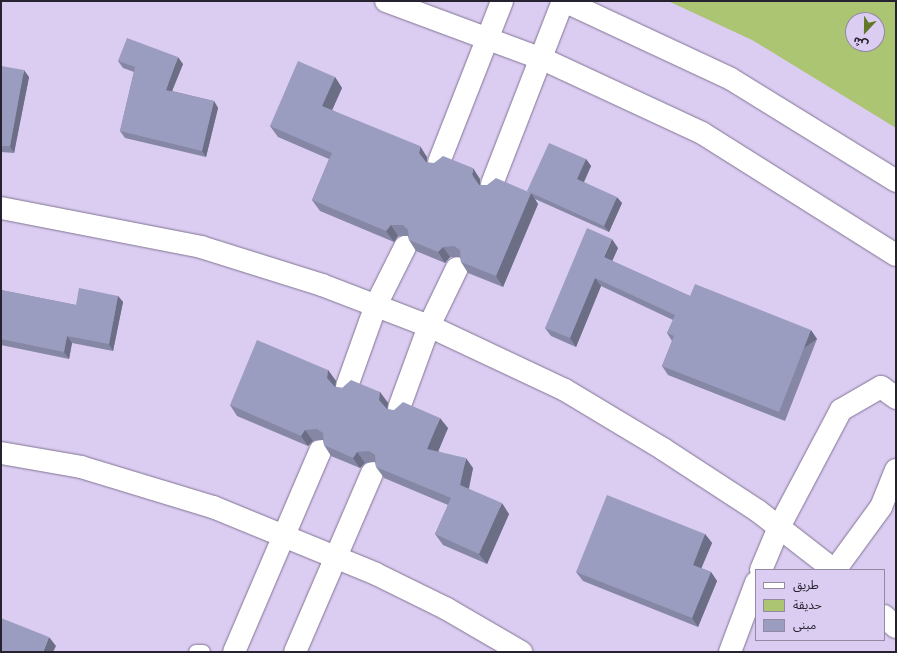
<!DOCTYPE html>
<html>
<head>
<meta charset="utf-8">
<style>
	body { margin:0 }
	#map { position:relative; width:897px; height:653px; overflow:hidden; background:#dbcdf1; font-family:Spectral,"Noto Sans Arabic",serif }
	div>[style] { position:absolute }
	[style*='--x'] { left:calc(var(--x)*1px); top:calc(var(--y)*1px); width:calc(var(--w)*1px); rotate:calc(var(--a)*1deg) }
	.green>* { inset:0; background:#acc572 }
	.roads { filter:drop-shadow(0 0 1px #807494) drop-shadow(0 0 1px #807494) }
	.lane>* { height:14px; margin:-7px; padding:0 7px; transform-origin:7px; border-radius:7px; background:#fff }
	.street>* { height:22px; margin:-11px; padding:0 11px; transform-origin:11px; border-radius:11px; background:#fff }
	.wall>* { inset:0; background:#8587a5 }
	.shaded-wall>* { inset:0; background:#6c6e86; transform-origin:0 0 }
	.building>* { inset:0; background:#9b9dc0 }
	span { translate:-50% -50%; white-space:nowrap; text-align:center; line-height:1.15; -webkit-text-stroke:3px #dbcdf1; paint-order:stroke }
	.frame { position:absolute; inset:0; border:2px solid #27222f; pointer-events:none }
	.legend { position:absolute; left:755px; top:569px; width:130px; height:72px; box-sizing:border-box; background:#dbcdf1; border:1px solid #9389a3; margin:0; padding:5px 7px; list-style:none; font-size:12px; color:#27222f }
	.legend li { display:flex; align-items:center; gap:8px; height:20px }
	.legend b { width:20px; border:1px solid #9389a3 }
	.north { position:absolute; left:845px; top:12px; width:40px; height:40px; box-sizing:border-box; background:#dbcdf1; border:1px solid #9389a3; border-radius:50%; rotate:202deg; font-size:11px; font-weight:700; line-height:16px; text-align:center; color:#27222f }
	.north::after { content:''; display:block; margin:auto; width:14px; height:18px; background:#627727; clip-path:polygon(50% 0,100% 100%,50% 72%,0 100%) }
</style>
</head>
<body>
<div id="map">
	<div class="green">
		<i style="clip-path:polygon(evenodd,668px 1px,896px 1px,896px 128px,752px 40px,668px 1px,853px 20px,877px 20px,877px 44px,853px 44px,853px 20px)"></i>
	</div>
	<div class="roads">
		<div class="lane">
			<i style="--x:196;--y:652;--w:7;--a:0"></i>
		</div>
		<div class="street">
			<i style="--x:386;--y:1;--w:172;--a:20.4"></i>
			<i style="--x:547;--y:61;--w:171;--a:24.9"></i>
			<i style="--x:702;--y:133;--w:229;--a:32.2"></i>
			<i style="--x:564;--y:1;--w:184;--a:25"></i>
			<i style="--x:731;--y:79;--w:194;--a:31.7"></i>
			<i style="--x:439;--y:162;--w:173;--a:-68.6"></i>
			<i style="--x:492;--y:184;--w:196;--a:-68.8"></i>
			<i style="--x:1;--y:208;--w:204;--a:11"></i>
			<i style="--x:201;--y:247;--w:127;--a:17.4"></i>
			<i style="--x:322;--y:285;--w:115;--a:21"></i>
			<i style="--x:429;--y:326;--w:150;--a:25.2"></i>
			<i style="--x:565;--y:390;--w:114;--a:31"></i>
			<i style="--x:663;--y:449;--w:113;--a:33.1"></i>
			<i style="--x:758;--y:511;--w:96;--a:37.8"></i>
			<i style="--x:347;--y:386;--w:86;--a:-70.3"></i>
			<i style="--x:376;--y:305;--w:65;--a:-63.4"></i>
			<i style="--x:399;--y:408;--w:87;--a:-69.9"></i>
			<i style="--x:429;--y:326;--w:64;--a:-64.2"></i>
			<i style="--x:1;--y:453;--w:81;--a:9.9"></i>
			<i style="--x:81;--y:467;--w:138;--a:16.9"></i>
			<i style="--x:213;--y:507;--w:176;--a:22.3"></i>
			<i style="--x:376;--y:574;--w:79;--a:26.2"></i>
			<i style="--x:447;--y:609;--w:86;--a:30.2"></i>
			<i style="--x:761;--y:570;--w:47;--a:-67.3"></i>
			<i style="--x:779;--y:527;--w:132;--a:-62.1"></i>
			<i style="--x:841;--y:410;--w:46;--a:-29.9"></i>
			<i style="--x:881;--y:387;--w:19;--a:36"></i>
			<i style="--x:835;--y:570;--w:78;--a:-53.9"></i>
			<i style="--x:881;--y:507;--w:40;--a:-68"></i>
			<i style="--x:884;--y:616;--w:16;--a:43"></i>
			<i style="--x:234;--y:652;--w:219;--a:-66.8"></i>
			<i style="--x:295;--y:652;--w:195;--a:-66.7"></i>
			<i style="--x:730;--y:652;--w:74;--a:-69.4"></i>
		</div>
	</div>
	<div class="wall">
		<i style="clip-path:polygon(118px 61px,183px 64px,172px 91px,214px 101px,218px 108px,206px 157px,125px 138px,120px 131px,134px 72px,123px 68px)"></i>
		<i style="clip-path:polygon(1px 66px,29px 77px,14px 153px,1px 152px)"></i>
		<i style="clip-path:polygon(335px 77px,342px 88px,332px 110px,427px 157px,427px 163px,480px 179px,480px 185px,528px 192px,586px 159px,591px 166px,584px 182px,622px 203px,609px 232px,535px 199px,538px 204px,503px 287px,468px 273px,461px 262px,460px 257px,450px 257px,445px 263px,416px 251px,409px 240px,408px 236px,398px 236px,394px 242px,320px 211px,312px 200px,329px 159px,278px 137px,270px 126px)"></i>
		<i style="clip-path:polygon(618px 248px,612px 261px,690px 296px,817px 339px,785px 421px,668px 375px,662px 366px,672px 341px,667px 333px,673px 320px,601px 286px,576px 347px,551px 336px,545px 328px)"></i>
		<i style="clip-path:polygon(1px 290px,76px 305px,118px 296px,123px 302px,113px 351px,72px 343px,69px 359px,1px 345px)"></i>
		<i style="clip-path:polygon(328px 370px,336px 381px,335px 387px,380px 392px,388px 403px,387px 409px,448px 428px,438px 451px,473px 468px,469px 489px,509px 514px,487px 564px,443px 545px,435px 534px,448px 505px,384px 478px,376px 467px,375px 462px,365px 463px,360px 468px,331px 456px,324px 445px,323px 440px,313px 441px,308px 446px,237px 416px,230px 405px)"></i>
		<i style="clip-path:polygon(705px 534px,712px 543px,701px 568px,711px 572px,717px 581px,698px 627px,583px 581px,576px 572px)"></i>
	</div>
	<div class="shaded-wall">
		<i style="clip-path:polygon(178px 57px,183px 64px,170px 96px,166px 90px)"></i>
		<i style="clip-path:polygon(24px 70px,29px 77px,14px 153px,10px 146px)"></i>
		<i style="clip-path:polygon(335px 77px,342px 88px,329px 117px,322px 106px)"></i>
		<i style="clip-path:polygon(214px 101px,218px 108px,206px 157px,202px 151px)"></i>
		<i style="clip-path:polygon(420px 146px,427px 157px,427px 164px,419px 153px)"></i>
		<i style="clip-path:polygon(586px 159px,591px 166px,582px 186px,577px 179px)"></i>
		<i style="clip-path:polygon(473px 168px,480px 179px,480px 186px,472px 175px)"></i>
		<i style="clip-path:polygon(531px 193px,538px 204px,503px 287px,496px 276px)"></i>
		<i style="clip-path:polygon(617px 197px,622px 203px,609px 232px,604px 226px)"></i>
		<i style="clip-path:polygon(391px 225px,398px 236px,394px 242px,386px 231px)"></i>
		<i style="clip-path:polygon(612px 239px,618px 248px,610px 266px,604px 257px)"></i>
		<i style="clip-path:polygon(443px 247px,450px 257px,445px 263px,438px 252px)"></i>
		<i style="clip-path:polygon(595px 278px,601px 286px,576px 347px,570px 338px)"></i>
		<i style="clip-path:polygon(118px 296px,123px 302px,113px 351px,109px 344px)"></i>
		<i style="left:811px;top:330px;width:11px;height:88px;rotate:56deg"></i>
		<i style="clip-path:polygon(67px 336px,72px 343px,69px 359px,64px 352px)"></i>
		<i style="clip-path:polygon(328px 370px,336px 381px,335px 389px,327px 378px)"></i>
		<i style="clip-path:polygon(380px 392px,388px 403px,387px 411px,379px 400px)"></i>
		<i style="clip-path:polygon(440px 418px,448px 428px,435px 459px,427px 449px)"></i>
		<i style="clip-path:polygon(305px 430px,313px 441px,308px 446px,301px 436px)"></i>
		<i style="clip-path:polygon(357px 452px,365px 463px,360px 468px,353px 458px)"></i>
		<i style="clip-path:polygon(466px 458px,473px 468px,467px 495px,460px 485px)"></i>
		<i style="clip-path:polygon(502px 503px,509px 514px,487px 564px,479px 554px)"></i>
		<i style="clip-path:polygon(705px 534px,712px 543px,699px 574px,693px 565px)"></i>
		<i style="clip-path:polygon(711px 572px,717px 581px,698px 627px,692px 618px)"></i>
		<i style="clip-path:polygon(49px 637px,56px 646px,53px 652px,43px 652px)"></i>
	</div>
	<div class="building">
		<i style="clip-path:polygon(127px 38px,178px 57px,166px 90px,214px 101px,202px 151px,120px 131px,135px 67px,118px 61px)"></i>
		<i style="clip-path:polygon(298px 61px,335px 77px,322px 106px,420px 146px,419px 153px,426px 162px,434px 163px,443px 156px,473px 168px,472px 175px,479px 185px,487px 185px,496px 178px,531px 193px,496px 276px,461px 262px,460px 250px,454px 246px,443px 247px,438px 252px,409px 240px,408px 230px,403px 225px,391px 225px,386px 231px,312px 200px,332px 153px,270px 126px)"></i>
		<i style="clip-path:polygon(1px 66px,24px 70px,10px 146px,1px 146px)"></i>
		<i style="clip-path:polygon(549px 143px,586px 159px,577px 179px,617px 197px,604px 226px,527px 191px)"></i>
		<i style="clip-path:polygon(587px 228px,612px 239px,604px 257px,690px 296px,695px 284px,811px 330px,779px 412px,662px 366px,674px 336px,667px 333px,675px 315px,595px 278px,570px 338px,545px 328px)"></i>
		<i style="clip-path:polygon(79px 288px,118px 296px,109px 344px,67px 336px,64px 352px,1px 339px,1px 290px,76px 305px)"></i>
		<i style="clip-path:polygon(257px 340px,328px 370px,327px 378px,335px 387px,342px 388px,351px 380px,380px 392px,379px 400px,387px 409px,394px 410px,403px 402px,440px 418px,427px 449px,466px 458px,460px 485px,502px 503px,479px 554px,435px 534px,451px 498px,376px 467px,375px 455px,369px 451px,357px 452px,353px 458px,324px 445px,323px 433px,317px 429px,305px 430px,301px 436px,230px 405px)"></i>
		<i style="clip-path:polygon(607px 495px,705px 534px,693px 565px,711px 572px,692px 618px,576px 572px)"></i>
		<i style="clip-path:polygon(1px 618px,49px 637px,43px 652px,1px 652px)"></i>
	</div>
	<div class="frame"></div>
	<ul class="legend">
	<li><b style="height:5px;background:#fff"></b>طريق</li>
	<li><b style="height:11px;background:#acc572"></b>حديقة</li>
	<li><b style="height:11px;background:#9b9dc0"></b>مبنى</li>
	</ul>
	<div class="north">ش</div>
</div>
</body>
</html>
